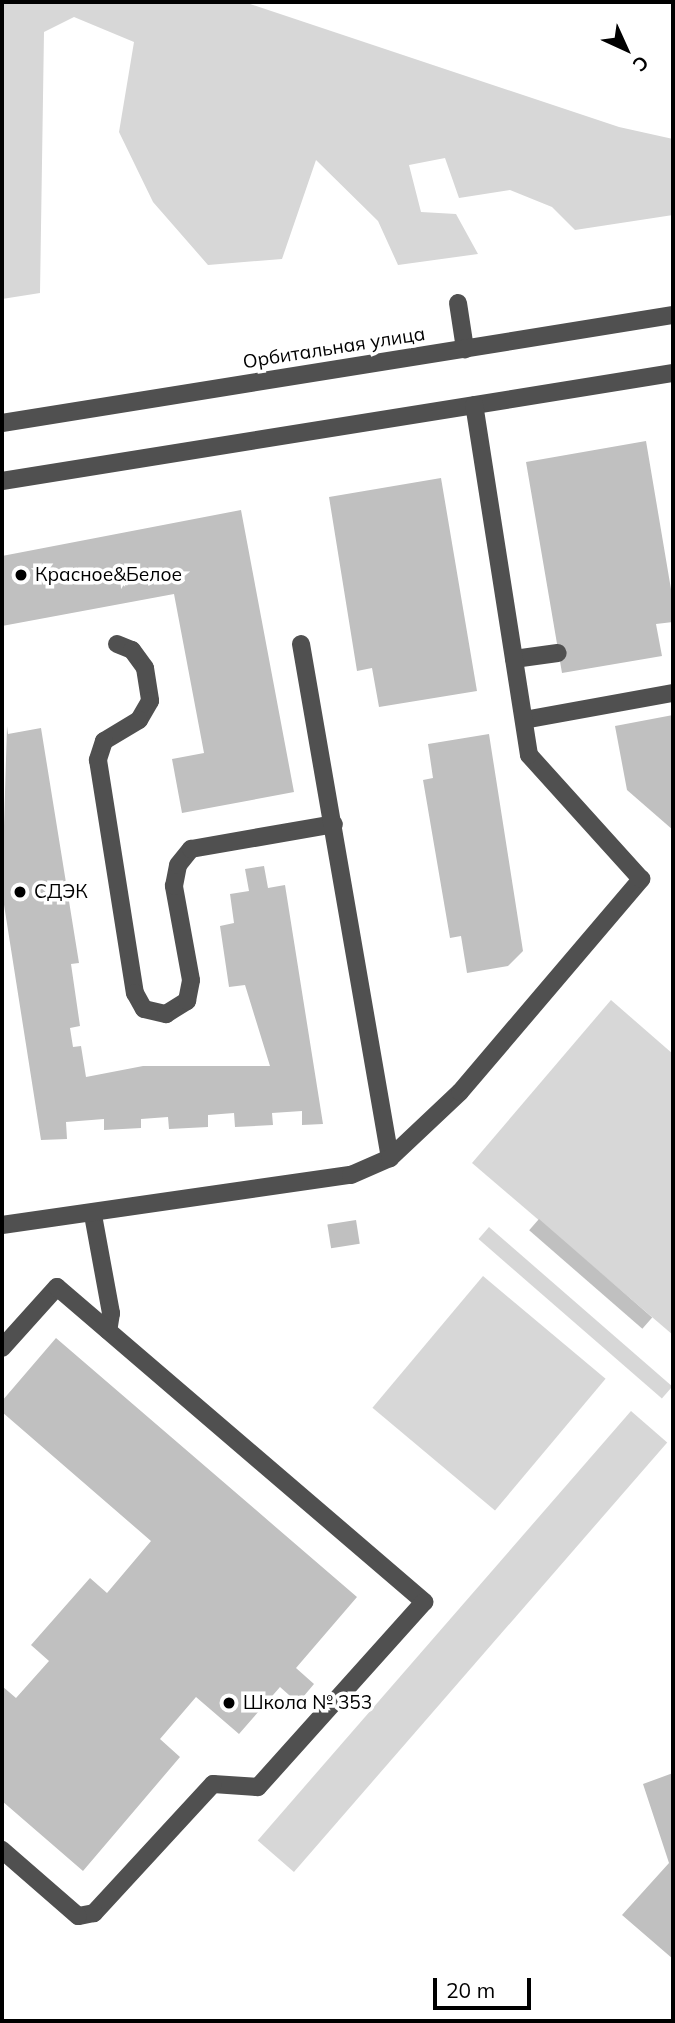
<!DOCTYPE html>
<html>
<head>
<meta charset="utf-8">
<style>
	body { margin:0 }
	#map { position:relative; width:675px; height:2023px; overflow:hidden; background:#fff; font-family:Mulish,sans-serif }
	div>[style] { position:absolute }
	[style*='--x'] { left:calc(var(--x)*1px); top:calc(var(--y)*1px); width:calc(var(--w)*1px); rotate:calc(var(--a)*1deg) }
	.green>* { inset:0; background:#d7d7d7; transform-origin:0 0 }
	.building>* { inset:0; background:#c0c0c0; transform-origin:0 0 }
	.minor>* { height:18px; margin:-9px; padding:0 9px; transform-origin:9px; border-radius:9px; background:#505050 }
	.dots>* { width:19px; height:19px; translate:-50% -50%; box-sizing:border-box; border:4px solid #fff; border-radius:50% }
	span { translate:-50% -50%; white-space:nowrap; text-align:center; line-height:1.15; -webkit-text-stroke:7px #fff; paint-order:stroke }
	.street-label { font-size:19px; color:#000 }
	.poi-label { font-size:19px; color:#000 }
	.left { translate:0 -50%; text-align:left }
	.frame { position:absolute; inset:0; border:4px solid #000; pointer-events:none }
	.north { position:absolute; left:591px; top:14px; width:70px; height:70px; -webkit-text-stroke:5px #fff; paint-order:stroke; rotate:135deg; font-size:19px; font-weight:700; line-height:28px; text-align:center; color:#000 }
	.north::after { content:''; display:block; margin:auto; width:24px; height:32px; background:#000; clip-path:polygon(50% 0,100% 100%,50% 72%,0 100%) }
	.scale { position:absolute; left:433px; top:1978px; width:98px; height:32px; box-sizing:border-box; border:4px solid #000; border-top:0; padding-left:9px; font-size:21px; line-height:24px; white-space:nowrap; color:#000; -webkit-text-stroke:5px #fff; paint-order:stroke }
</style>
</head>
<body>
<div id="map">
	<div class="green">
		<i style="clip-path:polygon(2px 2px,244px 2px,619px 127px,673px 139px,673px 215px,575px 230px,552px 207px,510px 190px,459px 198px,445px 158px,409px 165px,421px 212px,456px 214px,478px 254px,398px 265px,378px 221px,316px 160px,282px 259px,208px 265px,153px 202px,119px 132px,134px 42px,74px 17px,44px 32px,40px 293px,2px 299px)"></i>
		<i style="clip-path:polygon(611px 1000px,673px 1054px,673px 1335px,472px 1163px)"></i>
		<i style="left:489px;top:1227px;width:243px;height:16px;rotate:41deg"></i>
		<i style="left:483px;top:1276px;width:160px;height:172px;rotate:40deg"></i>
		<i style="left:631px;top:1411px;width:48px;height:569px;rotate:41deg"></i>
	</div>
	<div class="building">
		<i style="clip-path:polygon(646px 441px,673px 601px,673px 622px,656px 624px,662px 656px,562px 673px,526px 462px)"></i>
		<i style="clip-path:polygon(441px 478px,477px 691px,379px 707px,372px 668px,357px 671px,329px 497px)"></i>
		<i style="clip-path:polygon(241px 510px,294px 792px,182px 813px,172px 759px,204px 753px,174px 594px,2px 626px,2px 556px)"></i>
		<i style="clip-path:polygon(673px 715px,673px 830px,627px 790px,615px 726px)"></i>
		<i style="clip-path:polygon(7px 726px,8px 734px,41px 728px,79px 963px,71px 964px,80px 1026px,70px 1028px,73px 1047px,81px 1046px,86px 1077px,143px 1066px,270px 1066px,245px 985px,229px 987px,220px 926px,234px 923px,230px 894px,249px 891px,245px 869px,264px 866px,268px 888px,285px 885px,323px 1124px,302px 1125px,302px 1111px,272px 1113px,273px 1125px,235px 1127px,234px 1113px,208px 1115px,208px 1127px,169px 1129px,168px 1117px,141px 1119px,141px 1128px,104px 1130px,104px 1119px,66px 1122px,67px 1139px,41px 1140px,2px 892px)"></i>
		<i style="clip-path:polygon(489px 734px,523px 951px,508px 966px,467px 973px,461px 936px,450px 938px,423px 780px,433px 778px,428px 744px)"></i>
		<i style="left:539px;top:1219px;width:150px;height:15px;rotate:41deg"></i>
		<i style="left:356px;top:1220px;width:24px;height:29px;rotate:81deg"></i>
		<i style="clip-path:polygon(56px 1338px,357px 1597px,296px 1668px,314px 1684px,298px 1703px,280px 1687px,239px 1734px,196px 1697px,160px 1739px,180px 1757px,83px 1871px,2px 1801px,2px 1686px,16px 1698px,49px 1661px,31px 1645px,90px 1578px,107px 1593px,151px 1541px,2px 1412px,2px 1401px)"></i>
		<i style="clip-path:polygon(673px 1773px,673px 1959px,622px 1915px,669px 1863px,643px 1784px)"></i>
	</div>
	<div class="minor">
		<i style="--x:458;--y:303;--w:47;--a:81.3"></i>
		<i style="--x:2;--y:423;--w:680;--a:-9.14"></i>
		<i style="--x:2;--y:481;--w:680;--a:-9.14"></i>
		<i style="--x:117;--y:644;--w:16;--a:22"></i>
		<i style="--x:132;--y:650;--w:22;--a:54"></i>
		<i style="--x:145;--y:668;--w:33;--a:81"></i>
		<i style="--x:150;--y:701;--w:22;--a:120"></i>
		<i style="--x:139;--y:720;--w:41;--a:149"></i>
		<i style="--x:104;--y:741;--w:20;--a:108"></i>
		<i style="--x:98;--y:760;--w:236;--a:81"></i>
		<i style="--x:135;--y:993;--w:18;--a:61"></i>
		<i style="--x:144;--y:1009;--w:23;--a:13"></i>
		<i style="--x:166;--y:1014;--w:25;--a:-32"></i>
		<i style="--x:187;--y:1001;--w:21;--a:-79"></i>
		<i style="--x:191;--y:980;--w:96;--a:-100.3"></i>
		<i style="--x:174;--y:886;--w:21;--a:-79"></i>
		<i style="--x:178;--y:865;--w:21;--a:-51"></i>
		<i style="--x:191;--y:849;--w:145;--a:-9.9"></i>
		<i style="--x:301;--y:644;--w:522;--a:80.18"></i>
		<i style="--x:514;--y:659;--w:44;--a:-7.8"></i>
		<i style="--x:524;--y:720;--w:151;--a:-10.3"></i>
		<i style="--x:93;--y:1215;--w:100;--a:79.6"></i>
		<i style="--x:111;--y:1313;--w:18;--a:99"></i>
		<i style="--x:2;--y:1225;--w:353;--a:-8.2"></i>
		<i style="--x:351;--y:1175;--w:43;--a:-23.6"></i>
		<i style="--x:390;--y:1158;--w:96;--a:-43.3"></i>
		<i style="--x:460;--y:1092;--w:280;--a:-49.6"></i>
		<i style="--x:641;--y:879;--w:167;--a:-132.1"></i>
		<i style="--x:529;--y:755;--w:354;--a:-98.9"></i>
		<i style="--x:2;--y:1348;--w:82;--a:-48"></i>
		<i style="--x:57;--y:1287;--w:484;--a:40.6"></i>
		<i style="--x:424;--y:1602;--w:249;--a:131.9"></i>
		<i style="--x:258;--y:1787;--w:45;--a:-176.2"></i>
		<i style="--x:213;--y:1784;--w:176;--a:132.7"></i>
		<i style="--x:94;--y:1913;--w:16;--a:169"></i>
		<i style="--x:78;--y:1916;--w:101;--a:-139"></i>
	</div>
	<div class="dots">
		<i style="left:21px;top:575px;background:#000"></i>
		<i style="left:20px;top:892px;background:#000"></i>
		<i style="left:229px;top:1703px;background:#000"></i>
	</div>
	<div class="street-label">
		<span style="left:334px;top:348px;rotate:-9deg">Орбитальная улица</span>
	</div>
	<div class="poi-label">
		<span class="left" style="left:35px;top:575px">Красное&amp;Белое</span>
		<span class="left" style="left:34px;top:892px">СДЭК</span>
		<span class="left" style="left:243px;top:1703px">Школа № 353</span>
	</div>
	<div class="frame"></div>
	<div class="north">С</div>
	<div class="scale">20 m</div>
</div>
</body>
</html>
